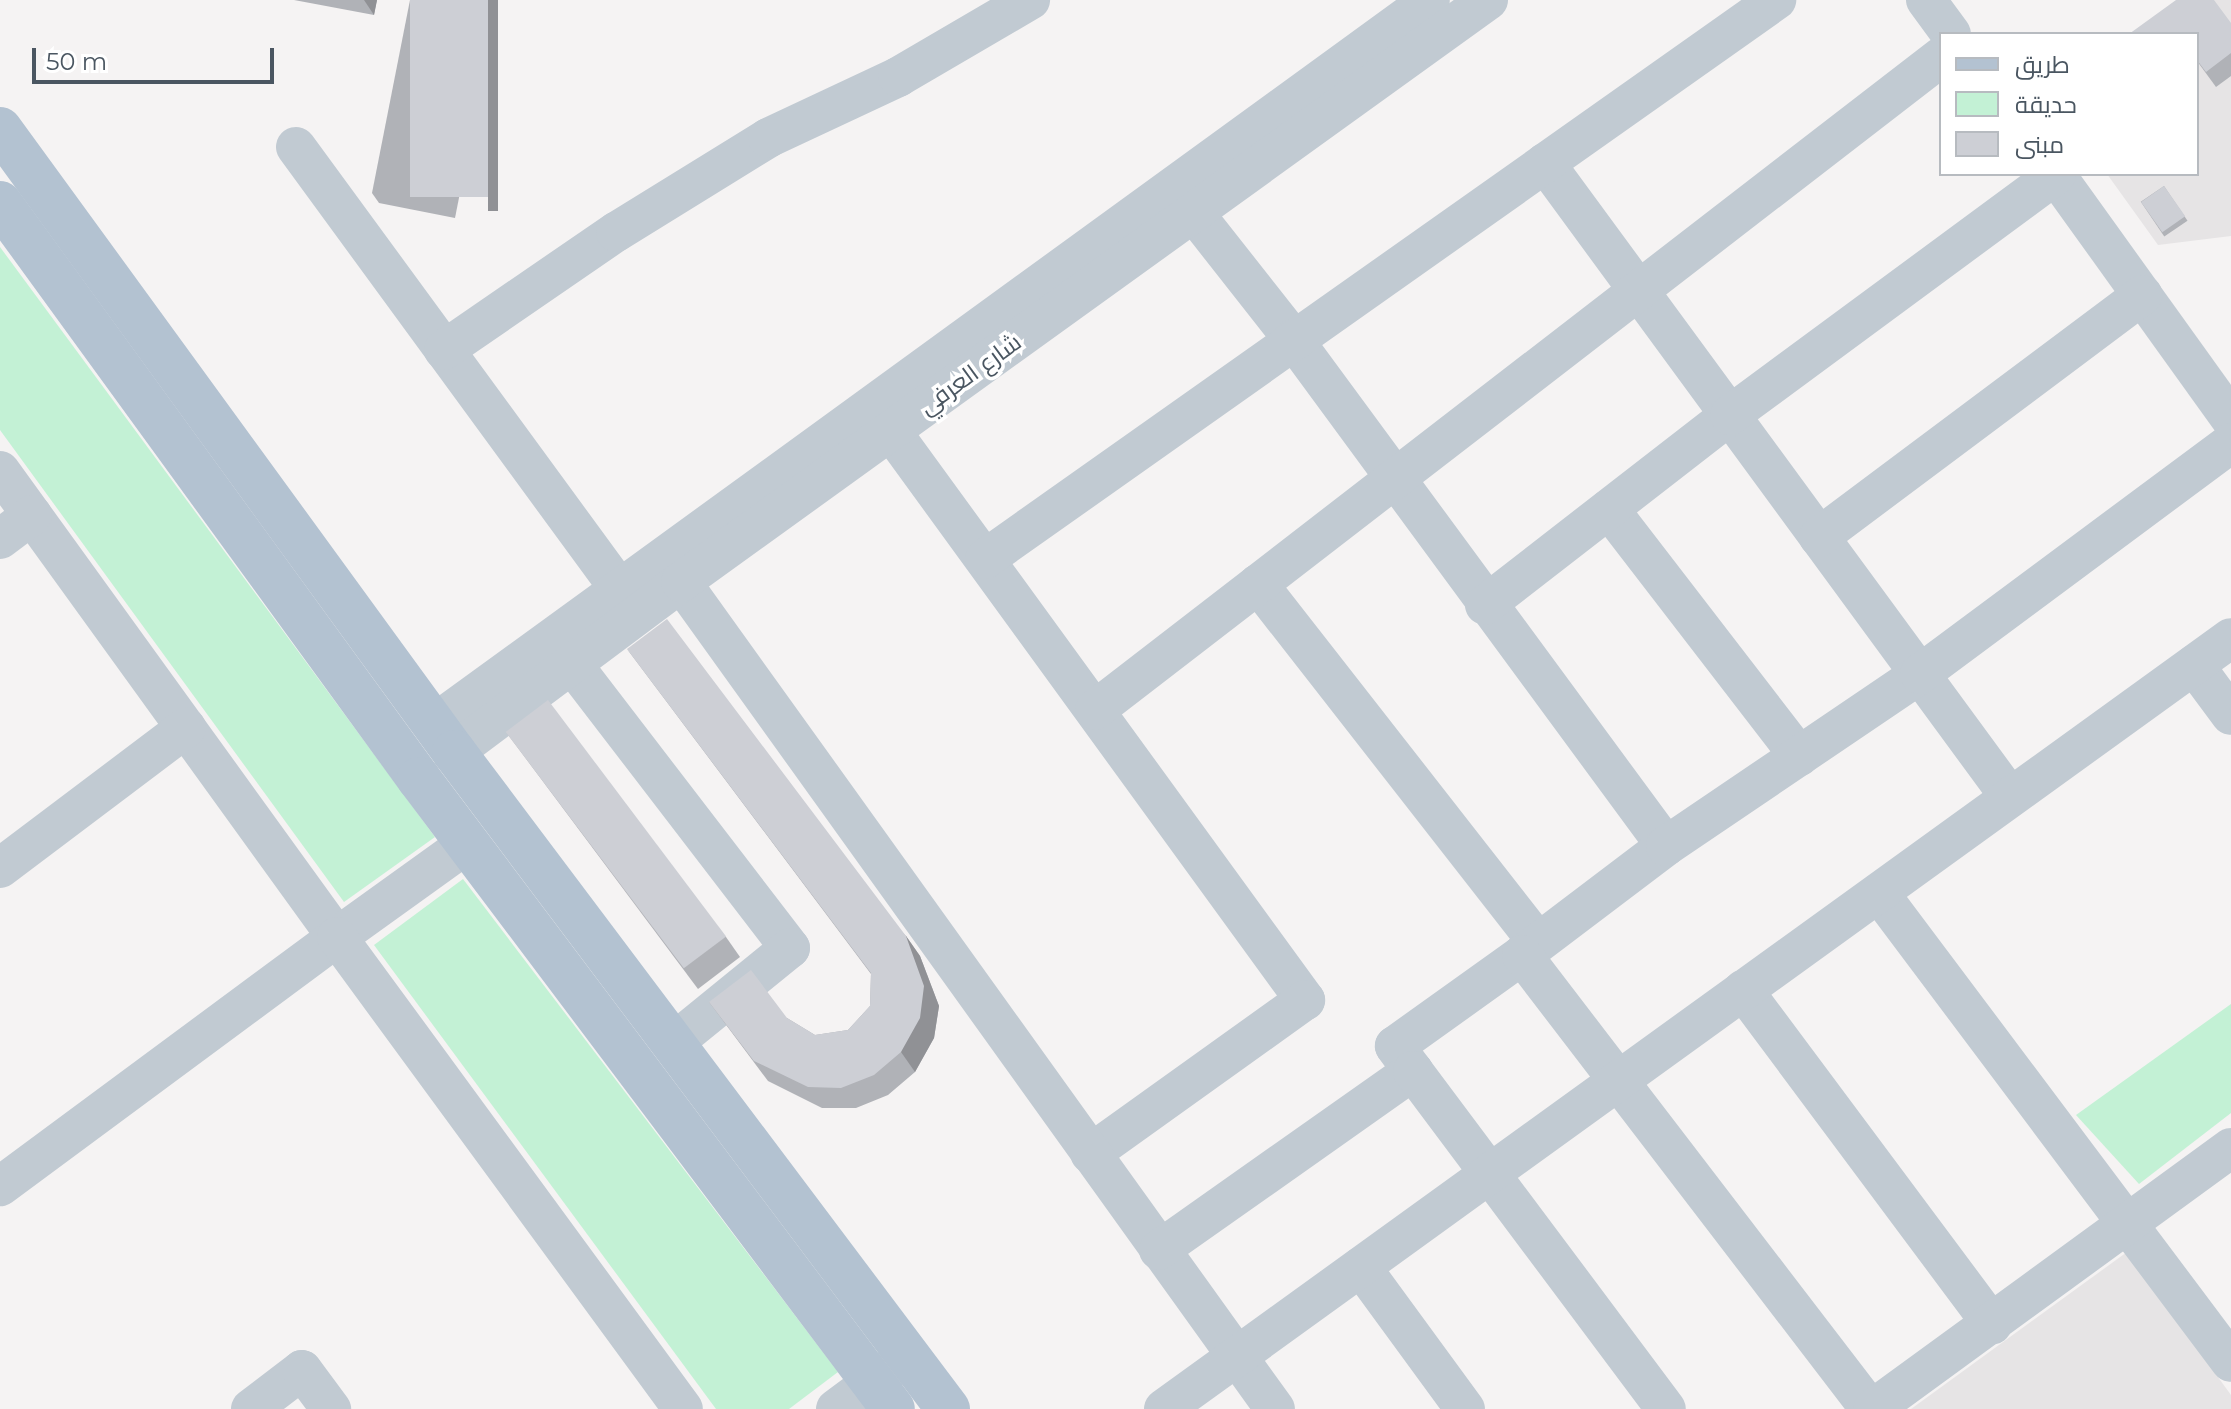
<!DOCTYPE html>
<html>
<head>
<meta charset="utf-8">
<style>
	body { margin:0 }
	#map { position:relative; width:2231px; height:1409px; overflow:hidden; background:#f5f3f3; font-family:Montserrat,Cairo,sans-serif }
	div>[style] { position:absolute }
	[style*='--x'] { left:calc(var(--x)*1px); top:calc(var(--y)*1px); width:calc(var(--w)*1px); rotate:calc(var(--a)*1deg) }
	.education>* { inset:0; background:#e6e4e5 }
	.green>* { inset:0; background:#c3f1d5 }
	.minor>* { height:40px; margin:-20px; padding:0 20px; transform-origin:20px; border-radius:20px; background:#c1cad2 }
	.major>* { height:44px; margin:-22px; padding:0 22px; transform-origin:22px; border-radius:22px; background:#b3c2d1 }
	.wall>* { inset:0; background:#b0b2b7; transform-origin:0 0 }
	.shaded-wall>* { inset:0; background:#909195; transform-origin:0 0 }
	.building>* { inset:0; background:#cdcfd5; transform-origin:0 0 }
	span { translate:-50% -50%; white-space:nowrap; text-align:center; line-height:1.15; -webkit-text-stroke:7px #fff; paint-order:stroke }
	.street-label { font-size:24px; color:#4a5661 }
	.legend { position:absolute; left:1939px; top:32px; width:260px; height:144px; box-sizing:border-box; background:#fff; border:2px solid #b7bbc0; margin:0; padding:10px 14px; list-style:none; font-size:24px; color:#4a5661 }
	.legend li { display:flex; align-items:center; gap:16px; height:40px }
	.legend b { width:40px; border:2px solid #b7bbc0 }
	.scale { position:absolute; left:32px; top:48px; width:242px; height:36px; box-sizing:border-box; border:4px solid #4a5661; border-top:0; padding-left:10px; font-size:24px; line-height:28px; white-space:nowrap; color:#4a5661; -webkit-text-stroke:6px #fff; paint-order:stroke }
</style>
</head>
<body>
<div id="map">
	<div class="education">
		<i style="clip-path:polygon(2189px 0,2231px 0,2231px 236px,2158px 245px,2107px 174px,2197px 174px,2197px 34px)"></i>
		<i style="clip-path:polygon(2127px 1252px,2231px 1395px,2231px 1409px,1911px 1409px)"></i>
	</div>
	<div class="green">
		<i style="clip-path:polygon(0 247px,435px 837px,344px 902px,0 430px)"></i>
		<i style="clip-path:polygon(463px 879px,838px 1372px,789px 1409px,716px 1409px,374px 945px)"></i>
		<i style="clip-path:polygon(2231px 1004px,2231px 1113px,2139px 1184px,2076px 1115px)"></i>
	</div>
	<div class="minor">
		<i style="--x:1926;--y:0;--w:42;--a:53.7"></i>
		<i style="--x:296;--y:147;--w:545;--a:53.8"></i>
		<i style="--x:1545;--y:163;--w:786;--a:53.74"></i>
		<i style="--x:2055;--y:174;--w:302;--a:54.3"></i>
		<i style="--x:1194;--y:213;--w:160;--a:51.8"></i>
		<i style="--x:1293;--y:339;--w:629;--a:53.66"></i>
		<i style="--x:444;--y:350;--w:209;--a:-34.5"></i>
		<i style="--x:616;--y:232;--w:179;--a:-31.7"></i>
		<i style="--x:768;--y:138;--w:144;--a:-25.1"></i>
		<i style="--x:898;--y:77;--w:153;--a:-30.3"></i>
		<i style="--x:891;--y:431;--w:704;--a:53.96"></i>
		<i style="--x:1305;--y:1000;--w:264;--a:144.4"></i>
		<i style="--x:0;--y:471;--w:575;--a:54.13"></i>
		<i style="--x:337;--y:937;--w:419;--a:143.5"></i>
		<i style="--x:1609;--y:509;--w:312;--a:52.4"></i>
		<i style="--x:1819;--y:537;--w:404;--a:-36.8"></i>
		<i style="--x:0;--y:539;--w:40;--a:-37"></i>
		<i style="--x:985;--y:559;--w:969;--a:-35.25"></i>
		<i style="--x:666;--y:561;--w:1044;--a:54.32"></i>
		<i style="--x:1258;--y:584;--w:452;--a:52"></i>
		<i style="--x:1485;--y:605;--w:310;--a:-37.8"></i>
		<i style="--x:1730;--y:415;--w:405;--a:-36.4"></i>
		<i style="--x:572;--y:664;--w:358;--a:52.5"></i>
		<i style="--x:790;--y:948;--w:151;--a:140.9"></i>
		<i style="--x:2194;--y:665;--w:62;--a:53.5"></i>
		<i style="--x:1095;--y:710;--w:1069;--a:-37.66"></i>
		<i style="--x:434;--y:724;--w:1231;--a:-36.01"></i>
		<i style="--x:454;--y:752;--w:284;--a:-36.8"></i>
		<i style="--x:681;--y:582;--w:995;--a:-35.8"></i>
		<i style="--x:468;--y:843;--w:161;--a:144.3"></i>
		<i style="--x:337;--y:937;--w:585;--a:53.76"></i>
		<i style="--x:0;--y:868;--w:233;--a:-37"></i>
		<i style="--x:1879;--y:893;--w:586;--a:53.11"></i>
		<i style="--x:1522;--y:955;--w:181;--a:-37.1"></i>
		<i style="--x:1666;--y:846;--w:307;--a:-34.1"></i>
		<i style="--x:1920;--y:674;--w:387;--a:-36.6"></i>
		<i style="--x:1743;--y:990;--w:417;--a:53.3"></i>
		<i style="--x:1413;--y:1071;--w:31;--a:-126"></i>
		<i style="--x:1395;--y:1046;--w:156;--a:-35.6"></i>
		<i style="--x:1522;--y:955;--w:572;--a:52.53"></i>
		<i style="--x:1159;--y:1250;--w:311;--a:-35.2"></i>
		<i style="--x:1413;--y:1071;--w:422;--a:53.2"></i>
		<i style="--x:1361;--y:1267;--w:176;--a:53.8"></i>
		<i style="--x:251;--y:1409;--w:64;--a:-37.4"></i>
		<i style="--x:302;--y:1370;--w:49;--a:53.4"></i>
		<i style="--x:836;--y:1409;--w:77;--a:-36.6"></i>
		<i style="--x:1164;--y:1409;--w:1316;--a:-35.85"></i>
		<i style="--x:1873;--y:1409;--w:443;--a:-36.1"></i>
	</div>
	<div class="major">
		<i style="--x:0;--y:129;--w:771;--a:53.92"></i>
		<i style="--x:454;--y:752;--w:822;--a:53.06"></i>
		<i style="--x:0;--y:203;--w:712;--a:53.97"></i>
		<i style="--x:419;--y:779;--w:788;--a:53.04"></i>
	</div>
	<div class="wall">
		<i style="clip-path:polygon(294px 0,377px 0,374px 15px)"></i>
		<i style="clip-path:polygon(410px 0,498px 0,455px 218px,379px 203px,372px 193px)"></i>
		<i style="clip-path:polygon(2231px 23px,2231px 76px,2216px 87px,2197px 61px)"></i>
		<i style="left:2164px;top:186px;width:42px;height:28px;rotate:56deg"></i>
		<i style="clip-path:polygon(627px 649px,906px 936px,920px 956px,939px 1006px,934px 1038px,915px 1072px,888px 1095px,856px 1108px,822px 1108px,768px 1081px,709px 1002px,787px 1018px,815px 1035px,848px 1030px,870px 1006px,871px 974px)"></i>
		<i style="clip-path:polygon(506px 732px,726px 937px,740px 957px,698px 989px)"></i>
	</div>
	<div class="shaded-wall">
		<i style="clip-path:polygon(364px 0,377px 0,374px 15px)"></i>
		<i style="left:488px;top:0;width:10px;height:211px"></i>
		<i style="clip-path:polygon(906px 936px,920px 956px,939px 1006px,934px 1038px,915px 1072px,901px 1052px)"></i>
	</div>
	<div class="building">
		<i style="left:410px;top:0;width:78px;height:197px"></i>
		<i style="clip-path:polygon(2176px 0,2214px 0,2231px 23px,2231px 53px,2206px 72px,2197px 60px,2197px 34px,2129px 34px)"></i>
		<i style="left:2164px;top:186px;width:37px;height:28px;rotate:55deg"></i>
		<i style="clip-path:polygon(667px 619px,906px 936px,924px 986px,920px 1018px,901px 1052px,874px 1075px,841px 1088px,808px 1087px,754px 1061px,709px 1002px,751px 970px,787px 1018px,815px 1035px,848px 1030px,870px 1006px,871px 973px,627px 649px)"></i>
		<i style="left:548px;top:700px;width:296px;height:53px;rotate:53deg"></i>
	</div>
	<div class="street-label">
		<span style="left:970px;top:374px;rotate:-36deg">شارع العرفي</span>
	</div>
	<ul class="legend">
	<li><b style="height:10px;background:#b3c2d1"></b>طريق</li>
	<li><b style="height:22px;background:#c3f1d5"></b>حديقة</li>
	<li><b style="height:22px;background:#cdcfd5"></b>مبنى</li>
	</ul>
	<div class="scale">50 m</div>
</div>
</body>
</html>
